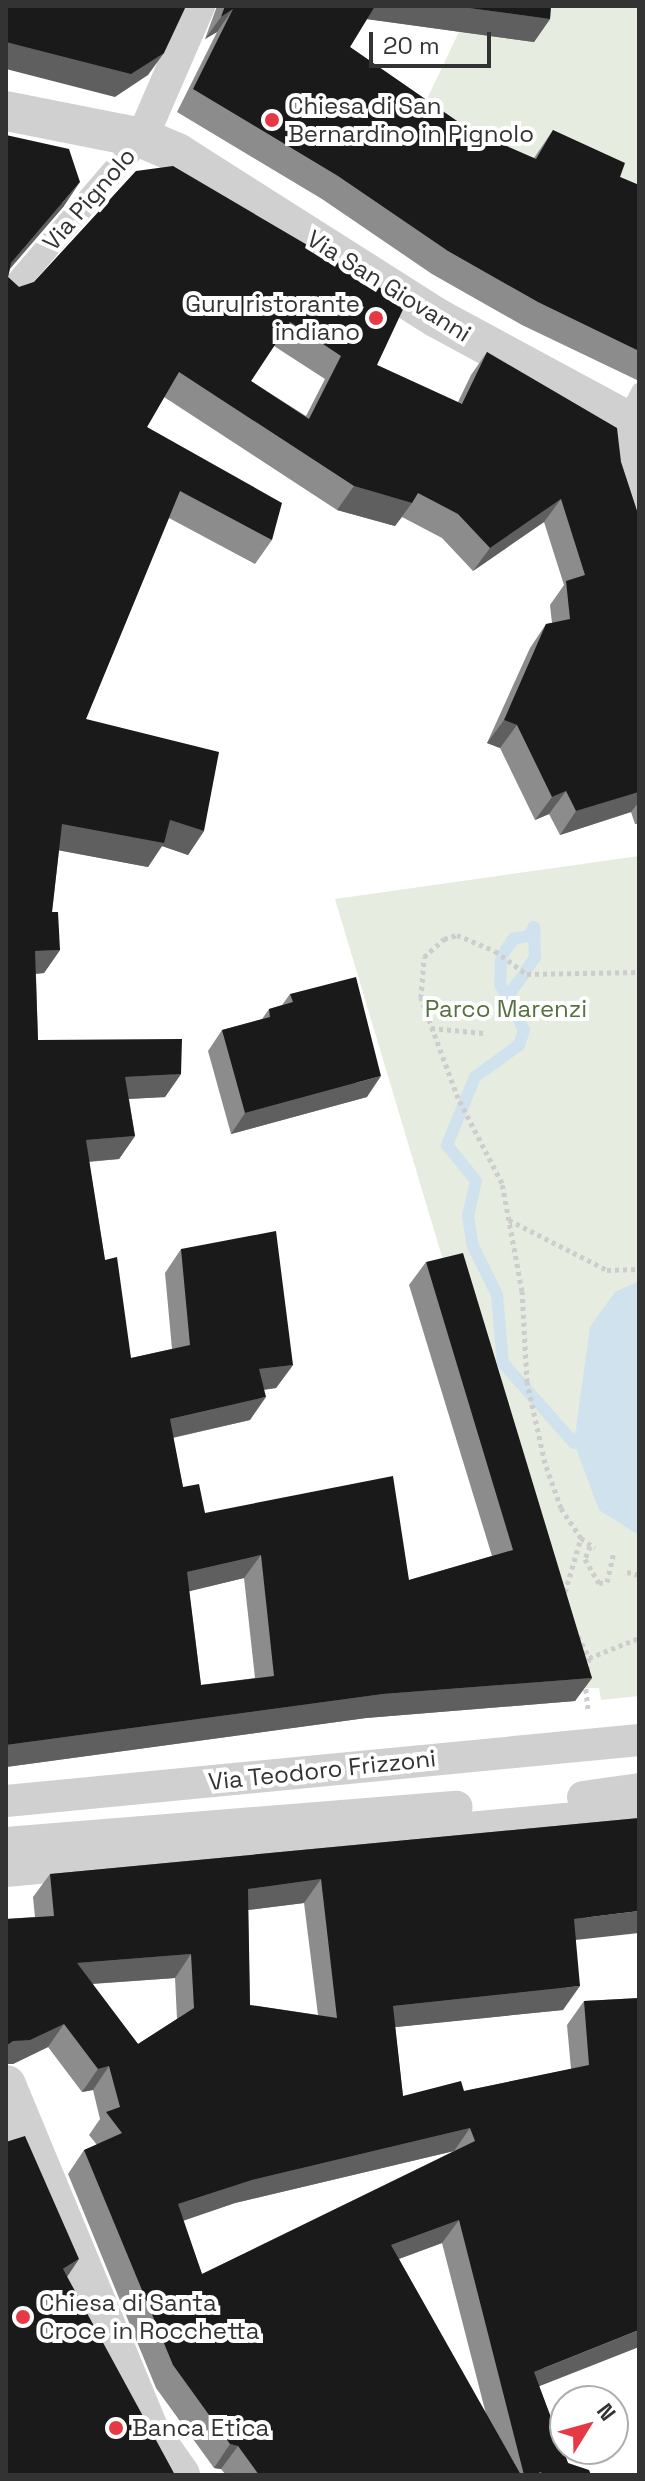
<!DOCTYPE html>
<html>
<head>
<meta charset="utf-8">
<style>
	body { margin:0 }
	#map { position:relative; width:645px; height:2481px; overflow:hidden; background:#fff; font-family:"Space Grotesk",sans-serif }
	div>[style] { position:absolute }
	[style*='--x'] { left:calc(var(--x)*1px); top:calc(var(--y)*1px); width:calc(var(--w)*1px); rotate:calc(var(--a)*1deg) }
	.green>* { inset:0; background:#e6ecdf }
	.water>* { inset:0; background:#cfe2ee }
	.stream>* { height:12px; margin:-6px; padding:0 6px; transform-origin:6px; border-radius:6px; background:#cfe2ee }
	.path>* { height:5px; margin-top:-2.5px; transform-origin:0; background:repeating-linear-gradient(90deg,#cdcdcd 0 4px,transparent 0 8px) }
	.service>* { height:16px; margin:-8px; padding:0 8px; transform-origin:8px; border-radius:8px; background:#d0d0d0 }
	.pedestrian>* { height:24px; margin:-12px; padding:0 12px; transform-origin:12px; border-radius:12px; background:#d0d0d0 }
	.minor>* { height:32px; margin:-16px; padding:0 16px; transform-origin:16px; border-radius:16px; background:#d0d0d0 }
	.tertiary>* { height:40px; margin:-20px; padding:0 20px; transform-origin:20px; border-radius:20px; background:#d0d0d0 }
	.wall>* { inset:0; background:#8c8c8c }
	.shaded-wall>* { inset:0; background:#5f5f5f }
	.building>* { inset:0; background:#1a1a1a }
	.dots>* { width:22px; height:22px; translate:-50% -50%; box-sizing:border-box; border:4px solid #fff; border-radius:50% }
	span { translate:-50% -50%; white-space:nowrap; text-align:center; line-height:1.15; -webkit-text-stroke:8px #fff; paint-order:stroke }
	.poi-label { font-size:24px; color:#333 }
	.left { translate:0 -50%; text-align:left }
	.right { translate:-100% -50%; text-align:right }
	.street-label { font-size:24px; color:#333 }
	.park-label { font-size:24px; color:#56703f }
	.frame { position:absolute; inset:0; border:8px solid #333; pointer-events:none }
	.north { position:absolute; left:549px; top:2385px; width:80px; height:80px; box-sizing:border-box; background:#fff; border:2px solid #adadad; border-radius:50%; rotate:53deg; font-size:22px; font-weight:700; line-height:32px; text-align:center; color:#333 }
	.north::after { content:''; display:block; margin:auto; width:28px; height:36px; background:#e63946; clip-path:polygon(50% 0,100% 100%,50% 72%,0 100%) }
	.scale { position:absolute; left:369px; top:32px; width:122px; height:36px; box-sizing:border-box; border:4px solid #333; border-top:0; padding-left:10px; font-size:24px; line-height:28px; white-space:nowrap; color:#333; -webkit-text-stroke:6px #fff; paint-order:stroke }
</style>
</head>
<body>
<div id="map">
	<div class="green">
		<i style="clip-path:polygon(537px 6px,639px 6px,639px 228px,520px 182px,414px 126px,459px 32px)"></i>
		<i style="clip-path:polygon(639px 856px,639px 1696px,601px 1700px,599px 1688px,571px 1688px,335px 899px)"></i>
	</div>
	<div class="water">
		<i style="clip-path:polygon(639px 1281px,639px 1535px,599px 1510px,574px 1443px,590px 1327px,615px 1292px)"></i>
	</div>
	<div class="stream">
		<i style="--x:503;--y:954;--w:18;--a:-56"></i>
		<i style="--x:513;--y:939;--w:16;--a:-11"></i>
		<i style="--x:529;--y:936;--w:10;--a:-61"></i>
		<i style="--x:501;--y:960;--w:24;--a:92"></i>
		<i style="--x:500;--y:984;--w:52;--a:62.4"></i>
		<i style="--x:524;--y:1030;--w:16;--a:108"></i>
		<i style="--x:519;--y:1045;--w:54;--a:144"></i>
		<i style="--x:475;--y:1077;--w:74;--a:112.4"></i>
		<i style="--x:447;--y:1145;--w:46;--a:51.1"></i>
		<i style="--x:476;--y:1181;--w:36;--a:103"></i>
		<i style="--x:468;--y:1216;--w:30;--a:81"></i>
		<i style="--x:473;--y:1246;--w:55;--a:63.9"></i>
		<i style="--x:497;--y:1295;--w:68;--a:85"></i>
		<i style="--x:503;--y:1363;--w:107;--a:48.4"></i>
		<i style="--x:526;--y:970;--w:16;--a:-55"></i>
		<i style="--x:535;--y:957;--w:30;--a:-92"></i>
		<i style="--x:505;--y:999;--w:29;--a:-52"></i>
	</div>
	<div class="path">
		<i style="--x:431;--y:1028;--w:53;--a:5.4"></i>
		<i style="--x:509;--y:1220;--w:110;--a:27"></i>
		<i style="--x:607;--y:1270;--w:32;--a:-2"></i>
		<i style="--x:581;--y:1538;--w:17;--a:36"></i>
		<i style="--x:590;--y:1546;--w:14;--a:111"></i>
		<i style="--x:585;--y:1559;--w:28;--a:60"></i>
		<i style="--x:599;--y:1583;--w:8;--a:-7"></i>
		<i style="--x:607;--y:1582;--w:32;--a:-77"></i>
		<i style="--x:627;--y:1572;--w:12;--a:14"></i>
		<i style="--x:565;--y:1592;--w:56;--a:-73.5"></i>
		<i style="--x:581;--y:1538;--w:36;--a:-124"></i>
		<i style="--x:561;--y:1508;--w:48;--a:-109.6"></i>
		<i style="--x:545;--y:1463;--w:83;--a:-102.5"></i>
		<i style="--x:527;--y:1382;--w:91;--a:-93.1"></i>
		<i style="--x:522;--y:1291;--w:110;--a:-100.5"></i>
		<i style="--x:502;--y:1183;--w:96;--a:-117.4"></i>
		<i style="--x:458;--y:1098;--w:107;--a:-110.3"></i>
		<i style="--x:421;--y:998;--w:41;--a:-85.8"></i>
		<i style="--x:424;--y:957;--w:27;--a:-42"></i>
		<i style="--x:444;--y:939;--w:14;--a:-17"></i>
		<i style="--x:457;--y:935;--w:41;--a:22.8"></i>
		<i style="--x:495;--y:951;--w:39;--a:36"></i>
		<i style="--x:527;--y:974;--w:112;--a:-1"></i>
		<i style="--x:578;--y:1636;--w:25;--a:63"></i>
		<i style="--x:589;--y:1658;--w:13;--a:99"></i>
		<i style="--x:589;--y:1658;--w:54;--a:-21.8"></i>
		<i style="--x:585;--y:1681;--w:30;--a:84"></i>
	</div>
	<div class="service">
		<i style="--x:624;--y:421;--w:34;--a:-63"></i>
	</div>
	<div class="pedestrian">
		<i style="--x:6;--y:296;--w:208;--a:-49.3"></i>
	</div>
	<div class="minor">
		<i style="--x:142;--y:138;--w:144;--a:-66.6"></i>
		<i style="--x:623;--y:422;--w:58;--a:90"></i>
		<i style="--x:623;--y:480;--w:52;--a:72.3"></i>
		<i style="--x:583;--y:1797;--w:57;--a:-8.1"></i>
		<i style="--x:6;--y:1801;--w:636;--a:-5.5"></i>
		<i style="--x:6;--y:1843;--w:452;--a:-4.6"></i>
		<i style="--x:6;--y:1871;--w:636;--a:-5.32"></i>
	</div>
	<div class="tertiary">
		<i style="--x:6;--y:111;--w:139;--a:11.2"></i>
		<i style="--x:142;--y:138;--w:38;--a:23"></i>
		<i style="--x:177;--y:153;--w:308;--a:32.4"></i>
		<i style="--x:437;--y:318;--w:230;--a:28.4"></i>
		<i style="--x:6;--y:2085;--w:374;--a:67.5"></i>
		<i style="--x:149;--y:2431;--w:54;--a:54.8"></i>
	</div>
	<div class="wall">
		<i style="clip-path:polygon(217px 6px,551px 6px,550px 19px,534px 42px,367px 19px,350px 47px,470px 130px,534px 158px,553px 130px,620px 177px,639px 185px,639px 381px,522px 325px,432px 274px,322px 199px,177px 112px,217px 32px,205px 39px)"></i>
		<i style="clip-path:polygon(evenodd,6px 135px,64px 206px,10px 269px,8px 277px,19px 287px,34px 282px,136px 171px,377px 365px,458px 402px,471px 375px,487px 352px,621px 462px,639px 517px,639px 824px,635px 824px,631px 812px,560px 835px,549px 814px,535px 820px,500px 748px,487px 743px,530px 648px,546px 624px,552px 623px,550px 605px,564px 585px,544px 522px,473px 571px,442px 538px,402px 517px,395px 526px,337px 510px,164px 397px,147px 427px,272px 540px,255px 564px,169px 518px,86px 719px,204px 831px,188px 855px,162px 846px,148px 867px,59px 850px,52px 912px,60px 950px,44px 973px,36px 974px,38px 1040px,181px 1074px,165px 1097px,129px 1099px,135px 1136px,119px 1159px,89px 1162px,105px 1260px,131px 1358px,172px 1349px,165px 1273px,181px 1249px,293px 1365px,276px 1388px,264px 1390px,250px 1420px,173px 1438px,183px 1487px,205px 1513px,409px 1580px,492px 1556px,409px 1285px,426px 1262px,592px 1678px,575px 1701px,366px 1718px,6px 1767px,6px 135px,274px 346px,325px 379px,306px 416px,251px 381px,274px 346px,6px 135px,244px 1578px,255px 1678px,201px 1685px,189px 1591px,244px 1578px)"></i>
		<i style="clip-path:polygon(290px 994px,367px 1097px,231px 1134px,208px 1051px,222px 1030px,262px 1019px,269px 1009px,282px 1005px)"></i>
		<i style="clip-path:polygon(evenodd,639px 1818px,575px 1940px,563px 2010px,395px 2027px,403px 2096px,464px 2091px,571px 2069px,567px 2025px,584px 2001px,639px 1998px,539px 2386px,568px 2463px,591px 2475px,226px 2475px,221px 2469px,214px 2468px,156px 2388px,68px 2174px,84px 2150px,97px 2145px,89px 2135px,100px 2119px,93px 2090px,82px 2092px,48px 2047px,13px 2064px,6px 2064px,6px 1919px,35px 1917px,33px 1897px,50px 1874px,639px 1818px,304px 1903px,318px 2015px,250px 2005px,248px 1910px,304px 1903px,639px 1818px,175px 1978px,177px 2019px,138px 2044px,92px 1984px,175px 1978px,639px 1818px,454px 2151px,202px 2274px,183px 2221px,235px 2203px,454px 2151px,639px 1818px,442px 2243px,486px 2414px,399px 2259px,442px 2243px)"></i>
	</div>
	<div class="shaded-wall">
		<i style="clip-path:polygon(374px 6px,454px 6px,550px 19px,534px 42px,366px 19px)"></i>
		<i style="clip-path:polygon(233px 9px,217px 32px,205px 39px,221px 17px)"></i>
		<i style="clip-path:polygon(6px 42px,164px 53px,148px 75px,115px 97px,6px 69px)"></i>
		<i style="clip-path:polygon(80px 182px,64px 206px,6px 273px,11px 263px)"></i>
		<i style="clip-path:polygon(354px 486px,412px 503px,395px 526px,337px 510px)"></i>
		<i style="clip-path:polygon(561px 499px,544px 522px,473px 571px,490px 548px)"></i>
		<i style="clip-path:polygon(504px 720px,517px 725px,500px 748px,487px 743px)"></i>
		<i style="clip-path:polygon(566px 791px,549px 814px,535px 820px,552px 797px)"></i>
		<i style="clip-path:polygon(639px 792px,639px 802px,631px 812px,560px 835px,576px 811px)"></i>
		<i style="clip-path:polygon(170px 820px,204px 831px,188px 855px,162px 846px,148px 867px,46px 848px,62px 824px)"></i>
		<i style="clip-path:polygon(60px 950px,44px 973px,18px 975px,35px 951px)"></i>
		<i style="clip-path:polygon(181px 1074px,165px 1097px,108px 1100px,125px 1077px)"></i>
		<i style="clip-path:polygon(381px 1076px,367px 1097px,231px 1134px,245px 1113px)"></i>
		<i style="clip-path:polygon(135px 1136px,119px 1159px,69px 1163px,86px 1140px)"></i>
		<i style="clip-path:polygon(293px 1365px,276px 1388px,243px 1392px,259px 1369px)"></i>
		<i style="clip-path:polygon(266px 1397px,250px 1420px,153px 1442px,170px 1419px)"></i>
		<i style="clip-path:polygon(261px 1555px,244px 1578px,170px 1596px,187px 1572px)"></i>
		<i style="clip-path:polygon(592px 1678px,575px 1701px,366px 1718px,6px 1767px,6px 1745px,383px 1694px)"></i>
		<i style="clip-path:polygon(321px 1879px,304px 1903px,231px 1912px,248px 1889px)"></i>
		<i style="clip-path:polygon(639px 1911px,639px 1933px,557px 1942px,574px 1919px)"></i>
		<i style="clip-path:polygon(191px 1954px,175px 1978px,60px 1986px,77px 1963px)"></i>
		<i style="clip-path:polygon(580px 1986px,563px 2010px,377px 2029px,393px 2006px)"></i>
		<i style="clip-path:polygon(64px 2024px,48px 2047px,13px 2064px,6px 2064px,6px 2046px,13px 2041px)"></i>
		<i style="clip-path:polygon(109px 2066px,93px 2090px,82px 2092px,98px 2069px)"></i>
		<i style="clip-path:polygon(470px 2128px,454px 2151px,235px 2203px,161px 2228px,178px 2204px,252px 2180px)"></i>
		<i style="clip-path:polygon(459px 2220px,442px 2243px,374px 2268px,391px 2245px)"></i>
		<i style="clip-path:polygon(79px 2259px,63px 2283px,63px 2269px)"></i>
		<i style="clip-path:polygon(639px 2330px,639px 2347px,517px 2395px,534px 2372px)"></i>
		<i style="clip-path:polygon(230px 2444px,238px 2446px,221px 2469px,214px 2468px)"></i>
	</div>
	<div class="building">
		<i style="clip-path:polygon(6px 6px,186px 6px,164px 53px,131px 74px,6px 42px)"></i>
		<i style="clip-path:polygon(225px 6px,375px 6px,350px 47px,470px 130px,536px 159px,553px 130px,625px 163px,620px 177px,639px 185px,639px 351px,538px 302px,448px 251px,338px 176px,193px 89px,233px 9px,221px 17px)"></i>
		<i style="clip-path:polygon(454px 6px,551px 6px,550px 19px)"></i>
		<i style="clip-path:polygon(evenodd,6px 135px,69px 149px,80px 182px,11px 263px,8px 277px,19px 287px,34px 282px,136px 171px,173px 166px,406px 303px,377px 365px,462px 404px,487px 352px,617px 428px,621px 462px,639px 517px,639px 792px,576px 811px,566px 791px,552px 797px,517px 725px,504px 720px,546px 624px,570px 619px,566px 581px,585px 575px,561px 499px,490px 548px,458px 514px,418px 493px,412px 503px,354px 486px,179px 372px,147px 427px,282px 503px,272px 540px,180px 491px,86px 719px,219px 752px,204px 831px,170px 820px,164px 843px,62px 824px,52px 912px,58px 912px,60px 950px,35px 951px,38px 1040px,182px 1039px,181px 1074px,125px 1077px,135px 1136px,86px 1140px,105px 1260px,117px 1257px,131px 1358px,190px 1345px,181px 1249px,276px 1231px,293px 1365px,259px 1369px,266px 1397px,170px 1419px,183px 1487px,199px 1484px,205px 1513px,393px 1476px,409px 1580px,513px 1550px,426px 1262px,463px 1253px,592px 1678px,383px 1694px,6px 1745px,6px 135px,290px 322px,341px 356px,309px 419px,251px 381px,290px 322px,6px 135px,261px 1555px,274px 1676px,201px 1685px,187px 1572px,261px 1555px)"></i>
		<i style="clip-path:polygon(356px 977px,381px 1076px,245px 1113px,222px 1030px,270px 1017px,269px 1009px,293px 1002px,290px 994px)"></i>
		<i style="clip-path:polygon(evenodd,639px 1818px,639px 1911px,574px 1919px,580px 1986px,393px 2006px,403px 2096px,461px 2081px,464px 2091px,589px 2065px,584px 2001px,639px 1998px,639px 2330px,534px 2372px,568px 2463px,589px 2470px,591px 2475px,542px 2475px,541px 2472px,533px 2475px,524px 2475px,459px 2220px,391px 2245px,521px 2475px,259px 2475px,238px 2446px,230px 2444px,173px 2365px,84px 2150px,122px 2133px,106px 2112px,120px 2107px,109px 2066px,98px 2069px,64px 2024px,30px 2040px,13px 2041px,6px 2046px,6px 1919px,54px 1916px,50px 1874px,639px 1818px,321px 1879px,337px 2018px,250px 2005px,248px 1889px,321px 1879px,639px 1818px,191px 1954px,194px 2008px,138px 2044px,77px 1963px,191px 1954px,639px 1818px,470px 2128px,475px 2141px,202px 2274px,178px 2204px,252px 2180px,470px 2128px)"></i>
		<i style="clip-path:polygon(25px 2136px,79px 2259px,63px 2269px,175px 2475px,6px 2475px,6px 2142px)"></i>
	</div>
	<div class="dots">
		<i style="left:272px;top:120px;background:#e63946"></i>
		<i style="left:376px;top:318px;background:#e63946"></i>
		<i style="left:23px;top:2317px;background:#e63946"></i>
		<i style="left:116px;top:2428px;background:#e63946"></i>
	</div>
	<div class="poi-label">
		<span class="left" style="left:288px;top:120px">Chiesa di San<br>Bernardino in Pignolo</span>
		<span class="right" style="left:360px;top:318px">Guru ristorante<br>indiano</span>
		<span class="left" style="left:39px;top:2317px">Chiesa di Santa<br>Croce in Rocchetta</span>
		<span class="left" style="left:132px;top:2428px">Banca Etica</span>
	</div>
	<div class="street-label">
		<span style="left:89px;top:199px;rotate:-49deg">Via Pignolo</span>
		<span style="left:389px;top:286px;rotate:32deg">Via San Giovanni</span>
		<span style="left:322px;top:1770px;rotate:-6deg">Via Teodoro Frizzoni</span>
	</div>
	<div class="park-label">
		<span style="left:506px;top:1009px">Parco Marenzi</span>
	</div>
	<div class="frame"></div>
	<div class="north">N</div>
	<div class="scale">20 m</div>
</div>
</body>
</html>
